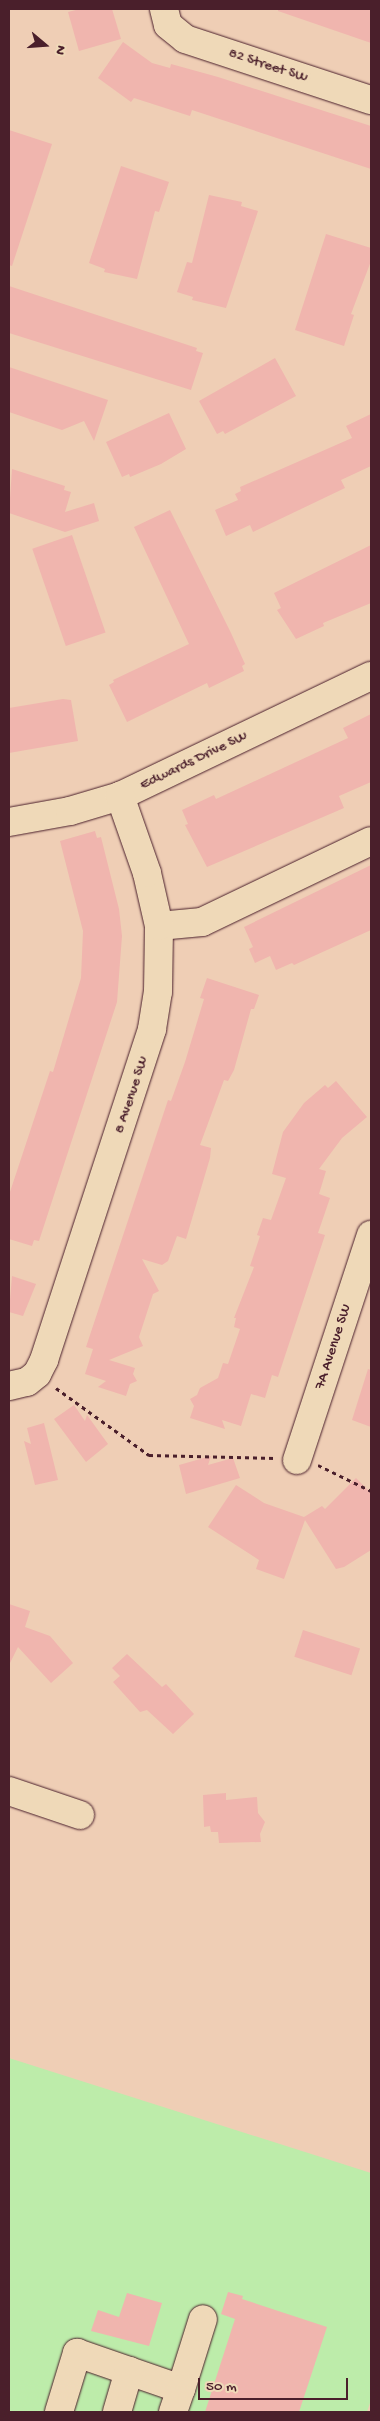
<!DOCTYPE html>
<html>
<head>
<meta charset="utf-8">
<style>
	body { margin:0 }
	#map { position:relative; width:380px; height:2421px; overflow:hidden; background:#efceb5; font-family:"Gochi Hand",sans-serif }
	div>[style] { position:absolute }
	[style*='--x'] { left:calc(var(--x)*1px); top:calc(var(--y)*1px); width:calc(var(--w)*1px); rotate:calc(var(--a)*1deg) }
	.green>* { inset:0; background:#bdecaa }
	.building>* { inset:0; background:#f0b5ae; transform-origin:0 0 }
	.path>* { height:3px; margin-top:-1.5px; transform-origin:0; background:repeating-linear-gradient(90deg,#4a1f2b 0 4px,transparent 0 8px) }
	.roads { filter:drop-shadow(0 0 1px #4a1f2b) drop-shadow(0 0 1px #4a1f2b) }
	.minor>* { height:28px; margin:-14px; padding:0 14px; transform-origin:14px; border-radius:14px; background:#efd9b8 }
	span { translate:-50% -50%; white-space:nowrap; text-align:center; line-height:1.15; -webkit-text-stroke:5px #efd9b8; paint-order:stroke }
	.street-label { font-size:15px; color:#4a1f2b }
	.frame { position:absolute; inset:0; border:10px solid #4a1f2b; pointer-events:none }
	.north { position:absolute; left:20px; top:20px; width:50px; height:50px; -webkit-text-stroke:4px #efd9b8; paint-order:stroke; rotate:108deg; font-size:14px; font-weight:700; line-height:20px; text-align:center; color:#4a1f2b }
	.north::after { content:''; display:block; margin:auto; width:18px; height:22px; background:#4a1f2b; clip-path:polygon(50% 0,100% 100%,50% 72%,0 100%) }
	.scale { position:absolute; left:198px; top:2378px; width:150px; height:22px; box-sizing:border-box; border:2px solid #4a1f2b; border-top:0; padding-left:6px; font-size:15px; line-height:18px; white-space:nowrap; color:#4a1f2b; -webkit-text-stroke:4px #efd9b8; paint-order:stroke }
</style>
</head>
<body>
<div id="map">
	<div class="green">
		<i style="clip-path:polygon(9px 2058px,371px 2173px,371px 2400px,367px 2412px,9px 2412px)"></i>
	</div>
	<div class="building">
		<i style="clip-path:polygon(80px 9px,112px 9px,121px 39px,79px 51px,68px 12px)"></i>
		<i style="clip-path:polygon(278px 9px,371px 9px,371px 43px,278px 11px)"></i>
		<i style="clip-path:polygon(123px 42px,152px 63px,170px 68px,171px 64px,218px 77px,371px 126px,371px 169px,192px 110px,190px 116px,134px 98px,131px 102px,98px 78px)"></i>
		<i style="clip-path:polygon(9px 130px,52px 144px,12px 266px,9px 265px)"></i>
		<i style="clip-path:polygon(121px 166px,169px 182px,159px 212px,155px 211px,137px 279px,104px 272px,105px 269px,89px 263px)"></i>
		<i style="clip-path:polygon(209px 195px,242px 202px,241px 206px,258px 211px,226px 308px,192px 300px,193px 297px,177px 292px,187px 262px,192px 263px)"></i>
		<i style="clip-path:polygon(326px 234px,371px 248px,371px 261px,351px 314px,354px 315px,344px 346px,295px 330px)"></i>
		<i style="clip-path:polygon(9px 286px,197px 348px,196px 351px,203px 353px,191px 390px,9px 333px)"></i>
		<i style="clip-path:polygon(275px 358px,296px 396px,225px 434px,223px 431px,217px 434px,199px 401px)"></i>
		<i style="clip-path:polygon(9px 367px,108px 400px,94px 441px,84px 421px,62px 430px,9px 412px)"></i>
		<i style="clip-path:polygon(169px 413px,186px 449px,161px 464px,130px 477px,129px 474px,122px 477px,106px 442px)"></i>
		<i style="clip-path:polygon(371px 414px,371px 466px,341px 480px,345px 488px,253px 532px,250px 525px,226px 536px,215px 510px,238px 500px,235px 494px,241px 491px,240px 487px,352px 438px,346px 426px)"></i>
		<i style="clip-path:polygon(12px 469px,65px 486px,64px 490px,71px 492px,65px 512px,94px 503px,99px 521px,65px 532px,9px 513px)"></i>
		<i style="clip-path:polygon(170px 510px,231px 633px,245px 664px,242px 666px,244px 671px,209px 688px,207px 683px,127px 722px,109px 685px,114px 682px,113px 680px,189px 644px,134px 527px)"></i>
		<i style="left:72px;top:535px;width:103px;height:42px;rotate:71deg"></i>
		<i style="clip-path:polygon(371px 545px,371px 603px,323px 623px,324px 626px,296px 639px,277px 610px,281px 608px,274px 593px)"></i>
		<i style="clip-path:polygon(63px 699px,71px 700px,78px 741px,9px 753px,9px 708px)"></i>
		<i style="clip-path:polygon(371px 714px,371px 782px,339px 796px,344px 808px,207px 867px,185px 825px,188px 824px,182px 810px,214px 795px,216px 799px,348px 738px,343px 728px)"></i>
		<i style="clip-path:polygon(95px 831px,97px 838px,101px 837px,119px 909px,122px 936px,117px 1002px,39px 1241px,34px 1240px,32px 1246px,9px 1239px,9px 1195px,50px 1071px,53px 1072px,81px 978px,83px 931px,60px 841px)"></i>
		<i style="clip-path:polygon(371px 865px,371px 930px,294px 965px,292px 963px,276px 970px,270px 956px,255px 963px,249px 949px,253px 947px,244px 927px)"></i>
		<i style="clip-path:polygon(207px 978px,259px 995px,254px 1009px,251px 1009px,234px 1070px,228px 1081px,224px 1080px,200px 1145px,211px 1148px,210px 1158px,186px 1239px,177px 1236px,168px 1261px,162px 1265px,142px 1259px,159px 1291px,153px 1294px,139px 1337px,143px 1346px,109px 1360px,135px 1368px,133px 1374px,137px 1381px,130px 1384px,126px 1396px,98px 1387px,106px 1381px,85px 1374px,93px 1349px,86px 1347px,168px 1100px,171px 1101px,185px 1062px,204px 999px,200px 998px)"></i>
		<i style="clip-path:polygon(336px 1081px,367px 1117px,342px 1138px,319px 1169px,326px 1171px,319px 1194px,330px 1198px,318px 1233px,325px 1235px,278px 1377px,272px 1375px,265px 1398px,251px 1394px,241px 1426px,222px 1420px,225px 1429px,190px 1418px,194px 1406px,190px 1399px,197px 1395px,200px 1388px,218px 1378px,223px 1363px,228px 1364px,240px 1329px,234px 1327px,236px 1318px,234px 1318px,254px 1267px,250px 1266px,260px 1236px,257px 1235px,263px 1218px,271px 1220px,286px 1178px,272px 1174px,283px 1132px,304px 1103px,325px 1085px,328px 1088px)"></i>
		<i style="clip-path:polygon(12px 1276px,36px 1284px,23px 1316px,9px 1312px)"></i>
		<i style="clip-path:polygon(368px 1369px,371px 1370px,371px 1427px,352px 1420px)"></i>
		<i style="clip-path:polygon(74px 1405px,85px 1421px,87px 1415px,108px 1444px,86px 1462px,54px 1419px)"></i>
		<i style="clip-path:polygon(44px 1423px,58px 1480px,35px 1485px,24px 1441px,31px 1444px,27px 1428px)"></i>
		<i style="clip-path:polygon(211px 1456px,208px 1465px,233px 1458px,240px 1478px,186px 1494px,179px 1465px)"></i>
		<i style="clip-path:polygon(356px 1478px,371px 1493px,371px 1550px,344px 1567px,336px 1569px,305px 1520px,284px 1579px,256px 1569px,259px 1560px,208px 1527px,236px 1485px,264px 1503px,304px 1517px,322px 1506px,325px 1509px)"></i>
		<i style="clip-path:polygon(9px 1604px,30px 1611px,25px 1627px,50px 1636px,73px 1663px,51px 1683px,18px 1647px,9px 1665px)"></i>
		<i style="left:303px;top:1630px;width:60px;height:28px;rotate:18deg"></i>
		<i style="clip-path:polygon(127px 1654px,162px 1687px,166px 1684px,194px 1714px,173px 1734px,147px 1710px,140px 1712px,113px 1682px,120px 1676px,112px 1668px)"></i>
		<i style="clip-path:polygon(226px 1793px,226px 1800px,257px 1797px,258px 1813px,265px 1822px,260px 1834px,261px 1842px,219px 1843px,218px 1832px,211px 1832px,210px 1826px,204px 1827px,203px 1795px)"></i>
		<i style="clip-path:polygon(228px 2292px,243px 2296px,242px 2299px,327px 2327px,299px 2412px,205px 2412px,235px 2319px,221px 2314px)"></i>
		<i style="clip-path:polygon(127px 2293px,162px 2303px,149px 2346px,91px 2331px,98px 2310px,119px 2317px)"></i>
	</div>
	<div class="path">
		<i style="--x:56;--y:1388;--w:115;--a:35.8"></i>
		<i style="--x:149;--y:1455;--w:126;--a:1.4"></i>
		<i style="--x:318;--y:1465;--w:59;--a:26.1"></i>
	</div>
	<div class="roads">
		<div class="minor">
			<i style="--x:164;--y:9;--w:16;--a:76"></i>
			<i style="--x:168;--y:25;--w:22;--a:39"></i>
			<i style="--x:185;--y:39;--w:196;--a:18.2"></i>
			<i style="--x:9;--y:822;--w:62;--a:-10.2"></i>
			<i style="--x:70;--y:811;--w:52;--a:-16.7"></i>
			<i style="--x:120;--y:796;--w:278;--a:-25.6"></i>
			<i style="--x:159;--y:926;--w:43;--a:-5.3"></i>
			<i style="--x:202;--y:922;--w:187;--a:-25.6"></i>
			<i style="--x:9;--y:1386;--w:18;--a:-13"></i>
			<i style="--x:27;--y:1382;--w:13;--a:-39"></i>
			<i style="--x:37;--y:1374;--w:16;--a:-63"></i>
			<i style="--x:44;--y:1360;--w:348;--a:-71.9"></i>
			<i style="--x:152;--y:1029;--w:37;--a:-81"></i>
			<i style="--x:158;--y:992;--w:66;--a:-89.1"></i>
			<i style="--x:159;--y:926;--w:54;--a:-102.8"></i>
			<i style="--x:147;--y:873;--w:82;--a:-109.3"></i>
			<i style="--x:297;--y:1460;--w:237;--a:-71.8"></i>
			<i style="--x:9;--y:1791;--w:75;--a:18.7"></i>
			<i style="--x:59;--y:2412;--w:62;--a:-73"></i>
			<i style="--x:77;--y:2353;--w:110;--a:19.1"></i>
			<i style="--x:181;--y:2389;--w:73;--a:-72.6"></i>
			<i style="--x:117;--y:2412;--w:43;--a:-73.7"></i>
			<i style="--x:173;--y:2412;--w:24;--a:-71"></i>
		</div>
	</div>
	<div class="street-label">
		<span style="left:268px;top:66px;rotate:18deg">82 Street SW</span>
		<span style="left:194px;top:761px;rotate:-26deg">Edwards Drive SW</span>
		<span style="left:132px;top:1095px;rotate:-72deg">8 Avenue SW</span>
		<span style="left:334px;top:1347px;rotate:-72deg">7A Avenue SW</span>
	</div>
	<div class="frame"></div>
	<div class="north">N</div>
	<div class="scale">50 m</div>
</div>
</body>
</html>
